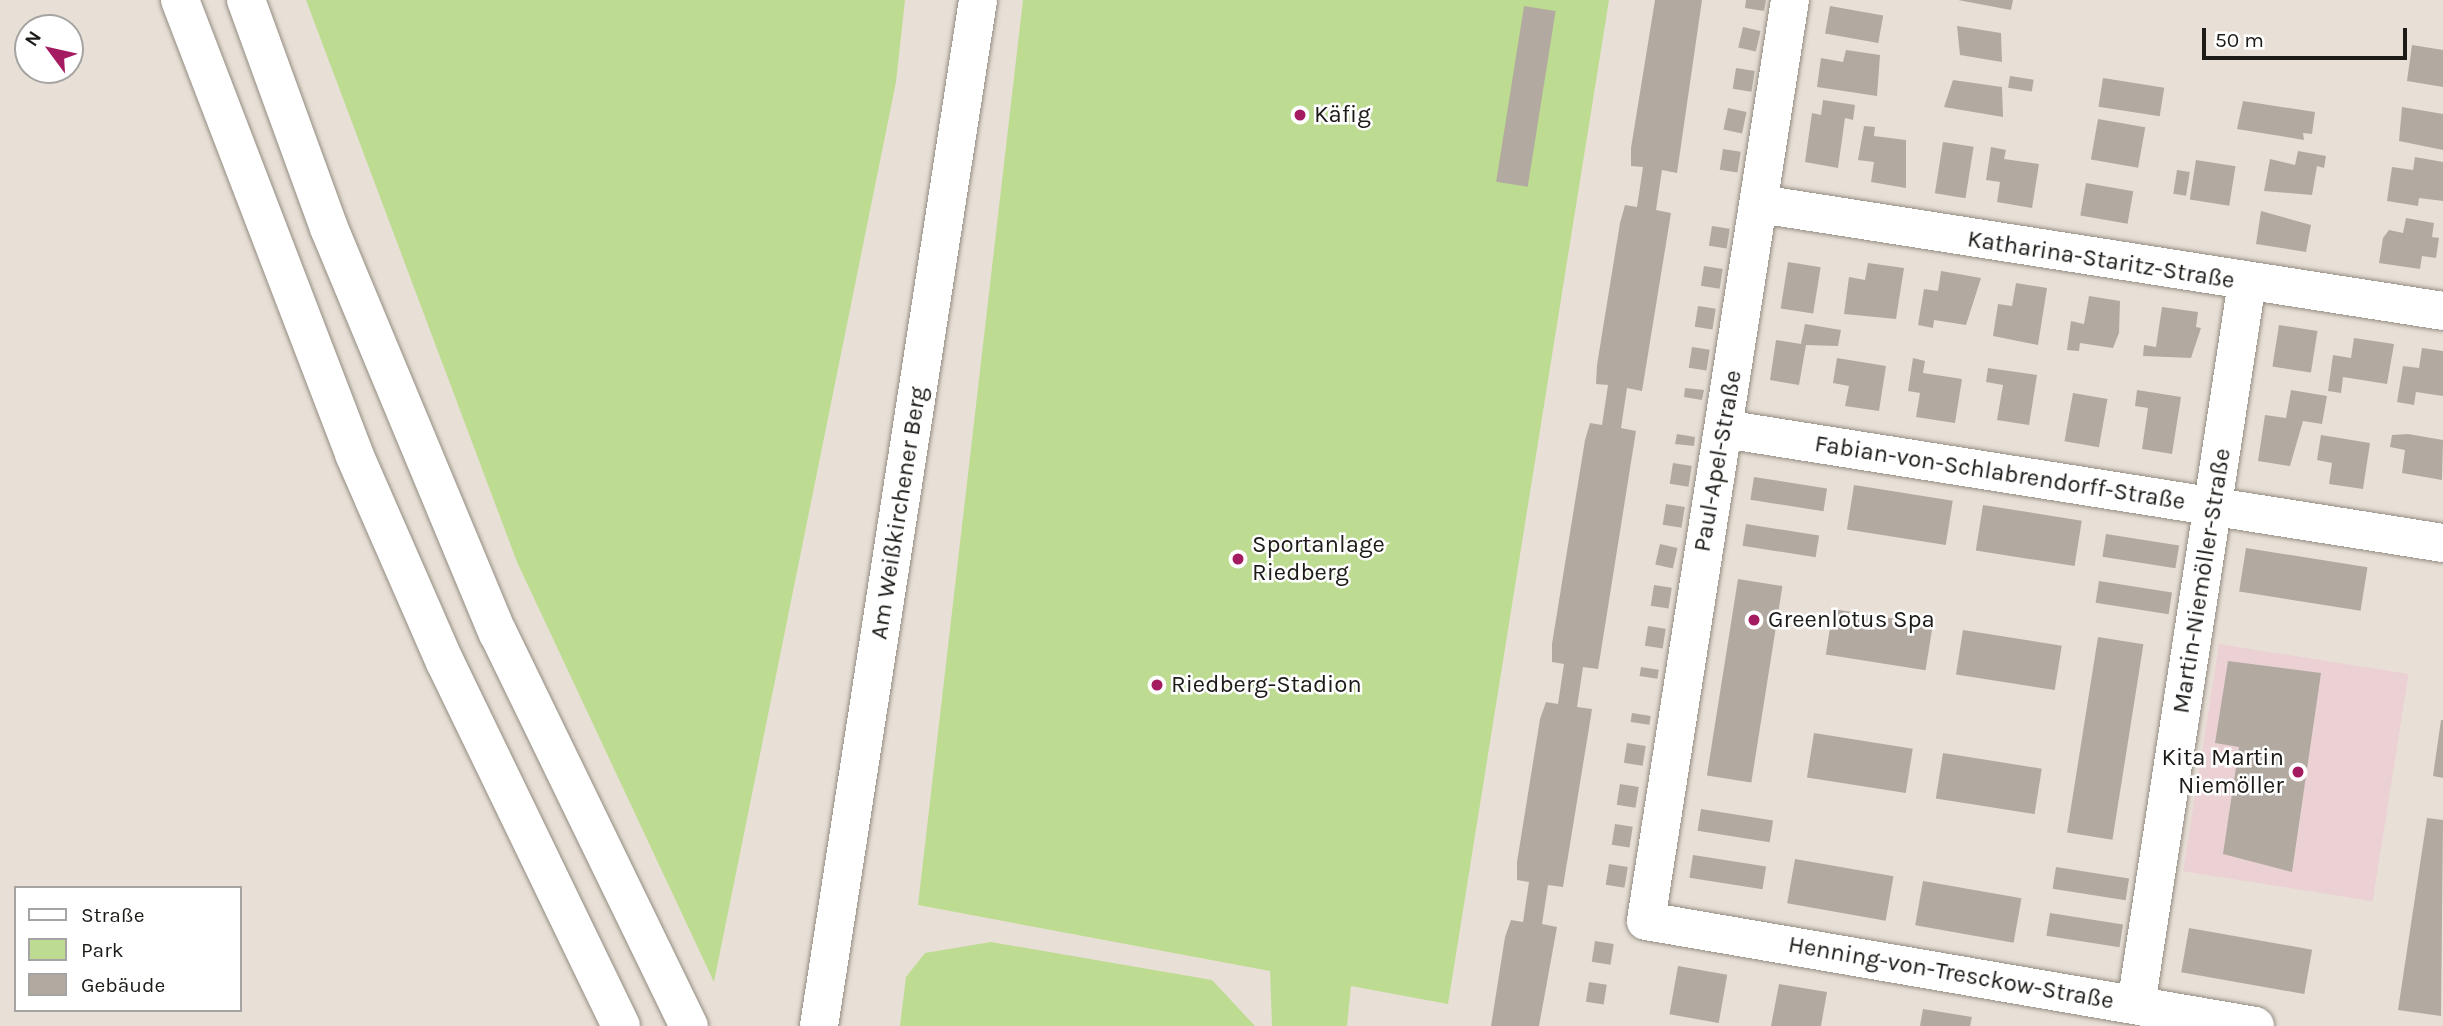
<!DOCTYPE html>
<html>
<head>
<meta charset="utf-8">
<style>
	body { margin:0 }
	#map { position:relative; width:2443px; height:1026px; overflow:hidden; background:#e8e0d6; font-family:Karla,sans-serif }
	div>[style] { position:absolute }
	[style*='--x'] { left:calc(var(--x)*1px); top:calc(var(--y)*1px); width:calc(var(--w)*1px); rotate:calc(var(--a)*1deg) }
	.education>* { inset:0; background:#ebd0d4; transform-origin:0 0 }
	.green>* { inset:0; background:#bedb92 }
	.building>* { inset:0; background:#b2aaa0; transform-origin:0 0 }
	.roads { filter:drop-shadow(0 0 2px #938c82) drop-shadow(0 0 2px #938c82) }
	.minor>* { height:38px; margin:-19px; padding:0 19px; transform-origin:19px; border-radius:19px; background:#fff }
	.major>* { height:38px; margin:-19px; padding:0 19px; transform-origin:19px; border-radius:19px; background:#fff }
	.highway>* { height:38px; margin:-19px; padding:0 19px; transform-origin:19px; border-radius:19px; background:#fff }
	.dots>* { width:19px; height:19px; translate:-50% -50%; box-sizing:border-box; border:4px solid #fff; border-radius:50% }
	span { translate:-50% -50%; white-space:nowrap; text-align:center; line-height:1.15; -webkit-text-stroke:5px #fff; paint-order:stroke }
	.poi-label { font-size:24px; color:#1d1b17 }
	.left { translate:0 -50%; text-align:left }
	.right { translate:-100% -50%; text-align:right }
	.street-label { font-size:24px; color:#1d1b17 }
	.legend { position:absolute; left:14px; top:886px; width:228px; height:126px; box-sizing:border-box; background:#fff; border:2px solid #a5a4a2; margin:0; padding:9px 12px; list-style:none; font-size:21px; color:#1d1b17 }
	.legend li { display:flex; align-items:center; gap:14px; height:35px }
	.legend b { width:35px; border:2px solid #a5a4a2 }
	.north { position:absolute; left:14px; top:14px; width:70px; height:70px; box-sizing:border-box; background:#fff; border:2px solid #a5a4a2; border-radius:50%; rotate:303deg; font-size:19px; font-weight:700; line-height:28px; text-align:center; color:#1d1b17 }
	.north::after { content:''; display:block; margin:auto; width:24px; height:32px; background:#a51b62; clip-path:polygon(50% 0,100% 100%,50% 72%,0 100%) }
	.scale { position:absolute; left:2202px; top:28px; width:205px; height:32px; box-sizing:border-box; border:4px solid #1d1b17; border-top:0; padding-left:9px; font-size:21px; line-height:24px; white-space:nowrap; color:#1d1b17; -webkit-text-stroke:5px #fff; paint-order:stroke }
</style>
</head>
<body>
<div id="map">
	<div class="education">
		<i style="left:2219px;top:644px;width:192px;height:230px;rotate:9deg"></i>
	</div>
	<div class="green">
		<i style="clip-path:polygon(306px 0,905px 0,896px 82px,714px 982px,517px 562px)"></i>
		<i style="clip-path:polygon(1023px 0,1609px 0,1448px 1004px,1351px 986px,1347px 1026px,1272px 1026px,1270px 971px,918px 905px)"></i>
		<i style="clip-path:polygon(991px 942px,1212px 980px,1255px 1026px,900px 1026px,906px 977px,925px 953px)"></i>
	</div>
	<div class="building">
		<i style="clip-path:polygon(1655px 0,1702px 0,1677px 173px,1662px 170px,1656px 210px,1671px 213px,1642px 391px,1627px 388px,1621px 428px,1636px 431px,1601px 651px,1598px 669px,1583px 667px,1577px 707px,1592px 709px,1589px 728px,1563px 887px,1548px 885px,1542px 924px,1557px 927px,1539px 1026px,1491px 1026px,1505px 937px,1511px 920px,1523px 922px,1529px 882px,1517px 880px,1517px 862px,1540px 719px,1546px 702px,1558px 704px,1564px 664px,1552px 662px,1552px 644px,1585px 440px,1590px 423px,1602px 425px,1608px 385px,1596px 384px,1597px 365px,1620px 223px,1625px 205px,1637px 207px,1643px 167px,1631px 166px,1631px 148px)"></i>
		<i style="clip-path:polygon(1746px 0,1766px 0,1764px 11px,1745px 8px)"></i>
		<i style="clip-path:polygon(1958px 0,2013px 0,2011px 10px)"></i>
		<i style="left:1524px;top:6px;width:32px;height:178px;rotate:9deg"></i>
		<i style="left:1830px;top:6px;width:54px;height:28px;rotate:10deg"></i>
		<i style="clip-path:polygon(1957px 26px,2001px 33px,2002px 62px,1960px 55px)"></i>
		<i style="left:1743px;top:27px;width:18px;height:21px;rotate:13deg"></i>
		<i style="clip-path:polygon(2412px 45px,2443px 50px,2443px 87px,2407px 81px)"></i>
		<i style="clip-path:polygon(1846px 50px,1880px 55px,1877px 96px,1817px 87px,1821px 58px,1843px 62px)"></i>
		<i style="left:1736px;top:68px;width:19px;height:21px;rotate:9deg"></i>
		<i style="left:2010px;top:76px;width:24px;height:12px;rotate:9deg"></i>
		<i style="left:2103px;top:78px;width:62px;height:29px;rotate:9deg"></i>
		<i style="clip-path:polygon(1953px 80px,2002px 87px,2003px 117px,1944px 107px)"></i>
		<i style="clip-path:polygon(1823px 100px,1855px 105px,1853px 120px,1845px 118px,1838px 168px,1805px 162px,1812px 113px,1821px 115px)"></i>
		<i style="clip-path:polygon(2243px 101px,2315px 112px,2312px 134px,2303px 133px,2304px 140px,2237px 129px)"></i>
		<i style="clip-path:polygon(2402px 107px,2443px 114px,2443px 150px,2399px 141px)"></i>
		<i style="left:1728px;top:108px;width:19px;height:22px;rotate:12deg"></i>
		<i style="left:2098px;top:119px;width:48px;height:41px;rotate:10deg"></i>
		<i style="clip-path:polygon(1864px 126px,1875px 127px,1874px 136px,1906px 140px,1906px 188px,1871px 182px,1874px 162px,1858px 160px)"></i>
		<i style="left:1943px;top:142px;width:31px;height:52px;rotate:9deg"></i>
		<i style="clip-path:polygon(1991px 147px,2006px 150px,2004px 159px,2039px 164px,2032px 208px,1997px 202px,2000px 182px,1986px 180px)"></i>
		<i style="left:1723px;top:149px;width:18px;height:21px;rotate:9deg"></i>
		<i style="clip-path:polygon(2298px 151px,2326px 156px,2324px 168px,2317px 166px,2312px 195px,2264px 191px,2270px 159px,2295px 165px)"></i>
		<i style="clip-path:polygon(2415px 157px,2443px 162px,2443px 201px,2419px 198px,2418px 206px,2387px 201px,2392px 167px,2413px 170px)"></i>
		<i style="left:2196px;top:160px;width:40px;height:40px;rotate:9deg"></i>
		<i style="left:2177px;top:170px;width:13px;height:24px;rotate:9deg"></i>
		<i style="left:2086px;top:183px;width:48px;height:33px;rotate:10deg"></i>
		<i style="clip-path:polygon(2261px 211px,2311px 225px,2306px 252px,2256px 244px)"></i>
		<i style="clip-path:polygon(2406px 218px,2434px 223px,2432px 237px,2439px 238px,2436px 258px,2422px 256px,2420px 269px,2379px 263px,2383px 238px,2389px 230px,2403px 233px)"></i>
		<i style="left:1712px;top:226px;width:18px;height:20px;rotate:9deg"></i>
		<i style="left:1788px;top:262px;width:33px;height:47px;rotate:9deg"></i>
		<i style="clip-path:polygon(1868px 263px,1904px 268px,1896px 319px,1844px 314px,1849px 277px,1865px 280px)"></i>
		<i style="left:1704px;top:266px;width:19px;height:20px;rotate:9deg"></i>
		<i style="clip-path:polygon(1941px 271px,1981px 278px,1966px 325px,1934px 320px,1933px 328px,1918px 325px,1924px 289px,1938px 291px)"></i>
		<i style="clip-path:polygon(2016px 283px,2047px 288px,2038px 345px,1993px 336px,1998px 304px,2012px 306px)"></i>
		<i style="clip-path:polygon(2089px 296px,2120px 301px,2119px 333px,2113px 348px,2080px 343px,2079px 351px,2067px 350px,2071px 321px,2084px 324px)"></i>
		<i style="left:1698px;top:306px;width:18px;height:21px;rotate:9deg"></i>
		<i style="clip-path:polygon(2162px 307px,2198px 312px,2196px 327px,2201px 328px,2191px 358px,2143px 356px,2144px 345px,2156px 347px)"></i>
		<i style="clip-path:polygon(1805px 324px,1841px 330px,1838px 346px,1806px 345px,1799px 385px,1770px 380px,1776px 340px,1801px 344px)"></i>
		<i style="left:2279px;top:325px;width:39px;height:42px;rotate:9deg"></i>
		<i style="clip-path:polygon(2354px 338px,2394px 344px,2387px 384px,2343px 377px,2341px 393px,2328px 391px,2333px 355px,2351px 358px)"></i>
		<i style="left:1692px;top:347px;width:18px;height:21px;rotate:9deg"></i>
		<i style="clip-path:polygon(2422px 348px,2443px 351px,2443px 396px,2416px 392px,2414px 405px,2397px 402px,2403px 366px,2419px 368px)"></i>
		<i style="clip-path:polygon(1837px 358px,1886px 366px,1879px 411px,1845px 406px,1849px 386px,1833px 383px)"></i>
		<i style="clip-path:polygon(1913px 358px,1925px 361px,1923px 373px,1962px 379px,1955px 423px,1916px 417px,1920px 393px,1908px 391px)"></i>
		<i style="clip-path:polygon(1988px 368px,2037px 375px,2029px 425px,1997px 420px,2003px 385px,1986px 382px)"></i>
		<i style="clip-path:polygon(1685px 388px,1704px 390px,1702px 400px,1684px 397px)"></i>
		<i style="clip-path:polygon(2137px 390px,2181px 397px,2172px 454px,2142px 449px,2148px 408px,2135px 406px)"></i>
		<i style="clip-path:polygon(2291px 390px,2327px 396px,2322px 424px,2303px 421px,2290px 466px,2258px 461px,2265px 415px,2286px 418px)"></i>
		<i style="left:2073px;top:393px;width:35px;height:49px;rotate:10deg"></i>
		<i style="clip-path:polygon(1677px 434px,1695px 437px,1694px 446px,1675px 444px)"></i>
		<i style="clip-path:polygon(2408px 434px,2443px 440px,2442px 480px,2402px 473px,2405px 450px,2390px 447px,2392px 435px)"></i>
		<i style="clip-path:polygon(2321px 435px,2370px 443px,2363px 489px,2329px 484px,2332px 463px,2317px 460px)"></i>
		<i style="left:1673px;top:463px;width:19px;height:21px;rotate:9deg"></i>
		<i style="left:1754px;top:477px;width:74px;height:23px;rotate:9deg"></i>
		<i style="left:1854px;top:485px;width:100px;height:45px;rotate:9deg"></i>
		<i style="left:1666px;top:504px;width:19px;height:21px;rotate:9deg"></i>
		<i style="left:1983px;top:505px;width:100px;height:46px;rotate:9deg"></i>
		<i style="left:1746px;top:524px;width:74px;height:22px;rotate:9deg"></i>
		<i style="left:2106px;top:534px;width:74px;height:23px;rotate:9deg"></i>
		<i style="left:1660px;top:544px;width:18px;height:21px;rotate:13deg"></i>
		<i style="left:2246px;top:548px;width:123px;height:44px;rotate:9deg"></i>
		<i style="left:1738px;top:579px;width:45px;height:199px;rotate:9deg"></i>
		<i style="left:2099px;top:581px;width:74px;height:22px;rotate:9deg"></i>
		<i style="left:1654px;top:585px;width:18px;height:21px;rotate:9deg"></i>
		<i style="left:1833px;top:609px;width:101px;height:46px;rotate:9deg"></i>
		<i style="left:1648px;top:626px;width:18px;height:20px;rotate:9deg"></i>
		<i style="left:1963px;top:630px;width:100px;height:45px;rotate:9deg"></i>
		<i style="left:2098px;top:637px;width:46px;height:198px;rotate:9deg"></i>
		<i style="clip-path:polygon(2228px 661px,2321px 673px,2292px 872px,2223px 854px,2239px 747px,2215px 743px)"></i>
		<i style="left:1641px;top:667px;width:18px;height:9px;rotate:9deg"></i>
		<i style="left:1632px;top:713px;width:19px;height:9px;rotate:9deg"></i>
		<i style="clip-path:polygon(2441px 720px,2443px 720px,2443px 778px,2433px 776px)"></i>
		<i style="left:1814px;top:733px;width:100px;height:45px;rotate:9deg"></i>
		<i style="left:1627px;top:743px;width:19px;height:20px;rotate:9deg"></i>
		<i style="left:1943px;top:753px;width:100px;height:46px;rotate:9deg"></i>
		<i style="left:1620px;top:784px;width:19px;height:21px;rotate:9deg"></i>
		<i style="left:1701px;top:809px;width:73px;height:22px;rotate:9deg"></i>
		<i style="clip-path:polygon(2427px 818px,2443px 820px,2441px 1016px,2398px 1010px)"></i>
		<i style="left:1615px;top:824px;width:18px;height:21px;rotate:9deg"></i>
		<i style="left:1693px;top:855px;width:74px;height:23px;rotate:9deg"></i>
		<i style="left:1795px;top:859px;width:100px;height:45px;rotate:10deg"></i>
		<i style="left:1609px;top:864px;width:19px;height:21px;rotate:9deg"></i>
		<i style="left:2056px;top:867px;width:74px;height:22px;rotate:9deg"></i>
		<i style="left:1923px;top:881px;width:100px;height:45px;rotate:10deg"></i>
		<i style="left:2050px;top:913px;width:74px;height:23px;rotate:9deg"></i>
		<i style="left:2189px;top:928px;width:125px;height:45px;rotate:10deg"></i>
		<i style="left:1595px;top:941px;width:19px;height:21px;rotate:9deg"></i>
		<i style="left:1678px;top:966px;width:50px;height:49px;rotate:10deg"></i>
		<i style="left:1589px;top:982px;width:18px;height:20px;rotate:9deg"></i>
		<i style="clip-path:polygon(1779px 984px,1827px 992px,1821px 1026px,1771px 1026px)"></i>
		<i style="clip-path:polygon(1923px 1009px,1972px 1017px,1970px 1026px,1920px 1026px)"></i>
	</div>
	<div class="roads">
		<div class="minor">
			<i style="--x:1790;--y:0;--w:932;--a:98.89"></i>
			<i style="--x:1646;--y:921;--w:618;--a:9.78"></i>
			<i style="--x:1760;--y:204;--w:691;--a:8.9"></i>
			<i style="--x:1724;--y:429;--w:728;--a:9.01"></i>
			<i style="--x:2136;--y:1005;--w:731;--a:-81.27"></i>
		</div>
		<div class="major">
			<i style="--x:819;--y:1026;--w:1038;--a:-81.19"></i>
		</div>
		<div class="highway">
			<i style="--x:180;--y:0;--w:486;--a:69"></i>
			<i style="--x:354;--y:454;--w:227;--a:66.4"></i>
			<i style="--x:445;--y:662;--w:404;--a:64.2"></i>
			<i style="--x:246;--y:0;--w:243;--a:70"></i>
			<i style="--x:329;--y:228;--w:439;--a:67.4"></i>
			<i style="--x:498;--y:633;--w:437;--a:64.1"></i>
		</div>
	</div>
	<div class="dots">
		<i style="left:1300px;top:115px;background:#a51b62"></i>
		<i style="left:1238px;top:559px;background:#a51b62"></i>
		<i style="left:1754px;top:620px;background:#a51b62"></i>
		<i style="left:1157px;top:685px;background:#a51b62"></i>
		<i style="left:2298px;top:772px;background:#a51b62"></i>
	</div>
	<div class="poi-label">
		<span class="left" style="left:1314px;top:115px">Käfig</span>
		<span class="left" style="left:1252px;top:559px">Sportanlage<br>Riedberg</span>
		<span class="left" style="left:1768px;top:620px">Greenlotus Spa</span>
		<span class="left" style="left:1171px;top:685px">Riedberg-Stadion</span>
		<span class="right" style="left:2284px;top:772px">Kita Martin<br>Niemöller</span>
	</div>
	<div class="street-label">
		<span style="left:2101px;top:260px;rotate:9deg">Katharina-Staritz-Straße</span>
		<span style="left:1718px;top:461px;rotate:-80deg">Paul-Apel-Straße</span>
		<span style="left:2000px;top:473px;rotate:9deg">Fabian-von-Schlabrendorff-Straße</span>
		<span style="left:899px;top:513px;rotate:-81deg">Am Weißkirchener Berg</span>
		<span style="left:2202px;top:581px;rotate:-81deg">Martin-Niemöller-Straße</span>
		<span style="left:1951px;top:973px;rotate:10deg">Henning-von-Tresckow-Straße</span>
	</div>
	<ul class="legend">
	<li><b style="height:9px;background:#fff"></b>Straße</li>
	<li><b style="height:19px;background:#bedb92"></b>Park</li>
	<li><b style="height:19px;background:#b2aaa0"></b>Gebäude</li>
	</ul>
	<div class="north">N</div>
	<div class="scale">50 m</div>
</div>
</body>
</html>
